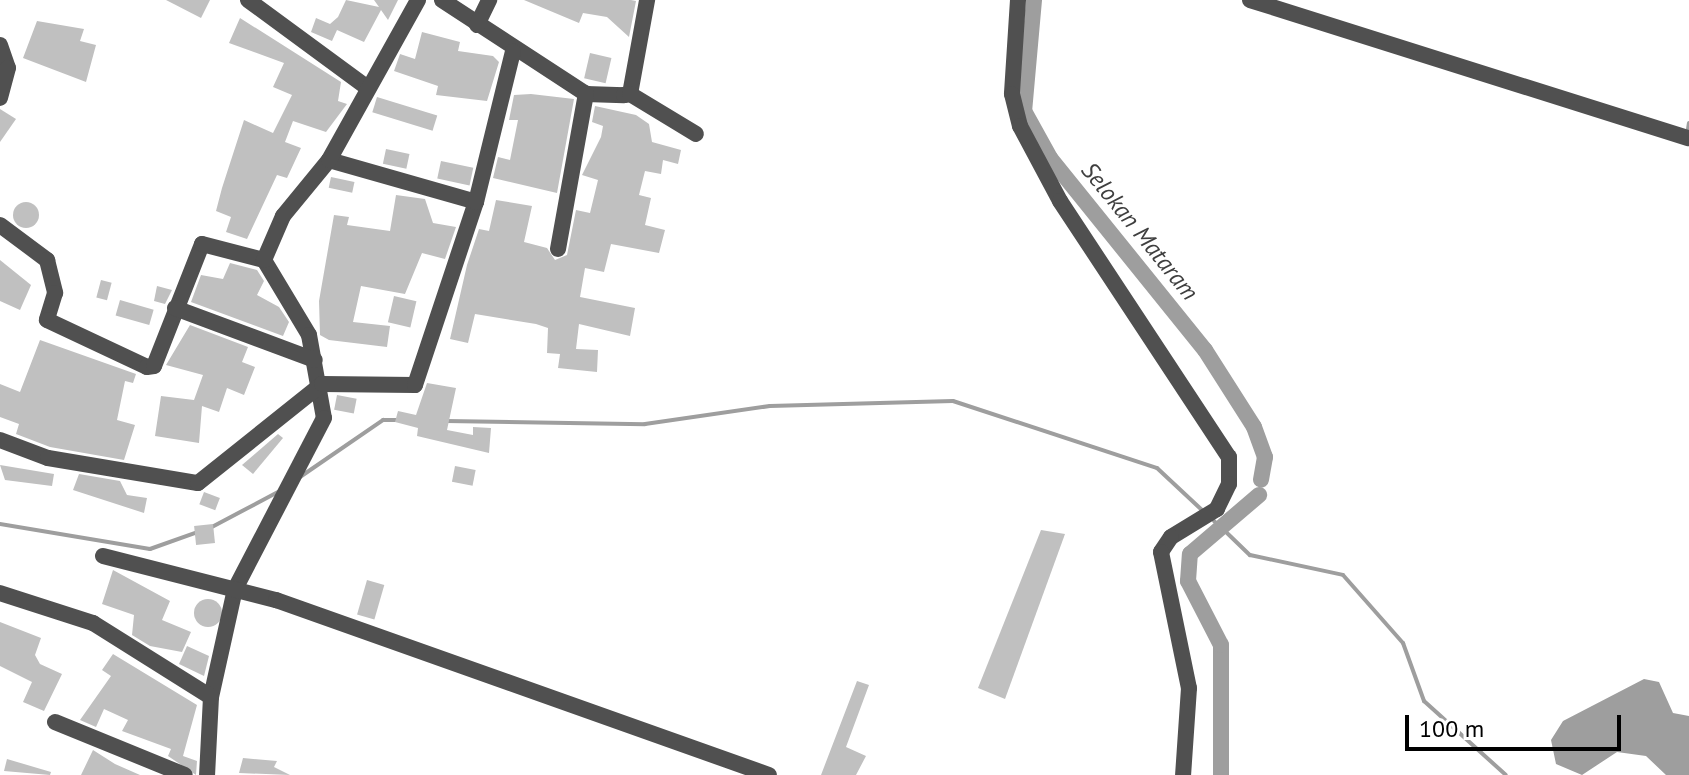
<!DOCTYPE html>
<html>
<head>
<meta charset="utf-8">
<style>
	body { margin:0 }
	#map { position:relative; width:1689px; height:775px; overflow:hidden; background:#fff; font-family:"PT Sans",sans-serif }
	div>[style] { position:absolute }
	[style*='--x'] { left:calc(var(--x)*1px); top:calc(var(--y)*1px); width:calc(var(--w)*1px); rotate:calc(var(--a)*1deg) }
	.water>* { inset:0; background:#9e9e9e }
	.stream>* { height:4px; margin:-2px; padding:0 2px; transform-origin:2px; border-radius:2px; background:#9e9e9e }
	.canal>* { height:16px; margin:-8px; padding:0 8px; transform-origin:8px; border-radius:8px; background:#9e9e9e }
	.building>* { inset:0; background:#c0c0c0; transform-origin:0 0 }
	.round { border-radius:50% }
	.street>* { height:16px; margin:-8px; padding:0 8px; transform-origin:8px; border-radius:8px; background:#505050 }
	span { translate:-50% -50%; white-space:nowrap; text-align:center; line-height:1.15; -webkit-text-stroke:8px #fff; paint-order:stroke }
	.water-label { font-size:24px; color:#3f3f3f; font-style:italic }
	.scale { position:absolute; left:1405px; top:715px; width:216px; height:36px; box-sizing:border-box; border:4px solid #000; border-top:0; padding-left:10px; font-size:24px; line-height:28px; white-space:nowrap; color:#000; -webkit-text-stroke:6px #fff; paint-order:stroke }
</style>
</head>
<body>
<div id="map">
	<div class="water">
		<i style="clip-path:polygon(1644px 679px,1659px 682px,1673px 713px,1689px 716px,1689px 775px,1666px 775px,1646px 756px,1617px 752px,1582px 775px,1556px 764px,1551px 740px,1563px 721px)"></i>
	</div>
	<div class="stream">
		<i style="--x:1688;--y:129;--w:6;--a:-81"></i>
		<i style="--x:446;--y:421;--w:199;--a:0.9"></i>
		<i style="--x:645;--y:424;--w:126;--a:-8.2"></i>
		<i style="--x:770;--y:406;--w:183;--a:-1.6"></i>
		<i style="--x:953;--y:401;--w:215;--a:18.2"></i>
		<i style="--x:1157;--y:468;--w:63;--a:43.1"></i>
		<i style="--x:300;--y:477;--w:101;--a:-34.5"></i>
		<i style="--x:383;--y:420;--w:14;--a:0"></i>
		<i style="--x:1214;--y:521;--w:3;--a:45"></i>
		<i style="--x:0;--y:524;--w:152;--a:9.5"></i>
		<i style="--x:150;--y:549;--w:51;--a:-19.5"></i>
		<i style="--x:210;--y:528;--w:79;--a:-27.9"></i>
		<i style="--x:1227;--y:533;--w:32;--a:44"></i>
		<i style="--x:1250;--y:555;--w:95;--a:12.1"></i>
		<i style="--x:1343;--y:575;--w:91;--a:48.6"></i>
		<i style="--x:1403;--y:643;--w:62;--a:70.1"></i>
		<i style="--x:1424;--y:701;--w:110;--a:42.1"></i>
	</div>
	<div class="canal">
		<i style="--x:1034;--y:0;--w:111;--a:95.1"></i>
		<i style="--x:1024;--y:111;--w:54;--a:61"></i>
		<i style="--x:1050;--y:158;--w:247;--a:51.1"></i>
		<i style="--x:1205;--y:350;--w:91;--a:57.5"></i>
		<i style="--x:1254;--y:427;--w:32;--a:70"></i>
		<i style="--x:1265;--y:457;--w:23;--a:100"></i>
		<i style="--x:1221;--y:775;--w:130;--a:-90"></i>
		<i style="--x:1221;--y:645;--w:72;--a:-117.3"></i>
		<i style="--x:1188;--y:581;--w:27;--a:-86"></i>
		<i style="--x:1190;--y:554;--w:91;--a:-40.5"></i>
	</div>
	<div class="building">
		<i style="clip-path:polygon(166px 0,210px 0,201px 18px)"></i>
		<i style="clip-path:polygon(346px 0,379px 7px,374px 0,398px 0,388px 20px,381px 10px,364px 42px,337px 30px,332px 41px,311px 32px,316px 18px,330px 24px,338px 17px)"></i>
		<i style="clip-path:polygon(524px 0,631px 0,636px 1px,629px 37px,607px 17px,583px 13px,579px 23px)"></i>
		<i style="clip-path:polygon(240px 18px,341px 82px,338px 101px,347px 104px,326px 132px,293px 121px,285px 142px,301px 148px,287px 178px,277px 175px,247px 239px,226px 232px,231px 217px,216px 211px,222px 188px,244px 120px,273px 133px,292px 95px,273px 87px,284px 63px,229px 43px)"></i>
		<i style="clip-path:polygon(37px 21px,84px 29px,80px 41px,96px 45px,86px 82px,23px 58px)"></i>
		<i style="clip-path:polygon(422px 32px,460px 42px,458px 51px,493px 56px,499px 62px,487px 101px,436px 95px,438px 86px,394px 71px,400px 54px,415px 59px)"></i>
		<i style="left:590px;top:53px;width:22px;height:26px;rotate:13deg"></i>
		<i style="clip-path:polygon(531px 94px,574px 99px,557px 193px,493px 178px,498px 157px,510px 160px,518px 120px,509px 120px,514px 95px)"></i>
		<i style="left:377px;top:97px;width:63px;height:16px;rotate:17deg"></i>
		<i style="clip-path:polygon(595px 106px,636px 115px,649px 124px,652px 142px,681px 150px,678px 164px,663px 160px,661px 174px,645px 171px,639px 195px,651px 198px,645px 225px,665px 230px,659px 253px,611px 244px,604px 272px,585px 268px,580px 297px,635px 308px,630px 336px,579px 324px,576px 349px,598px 350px,597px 372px,558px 368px,560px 354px,547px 353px,548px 328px,536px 324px,475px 314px,468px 343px,450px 339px,467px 265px,479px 229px,489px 231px,496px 200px,532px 206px,524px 242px,547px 248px,555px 260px,567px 255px,576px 210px,590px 213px,598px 180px,582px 175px,601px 137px,603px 126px,592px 122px)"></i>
		<i style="clip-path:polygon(0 109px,16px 119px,0 142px)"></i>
		<i style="left:386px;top:149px;width:24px;height:15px;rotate:12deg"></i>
		<i style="left:441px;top:161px;width:33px;height:18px;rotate:12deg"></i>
		<i style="left:331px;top:177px;width:24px;height:11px;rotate:12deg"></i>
		<i style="clip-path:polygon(396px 195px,425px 199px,433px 223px,456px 227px,445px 259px,422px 253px,405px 294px,361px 286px,353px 322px,390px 326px,387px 347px,329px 340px,320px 335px,319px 301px,334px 215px,349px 217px,347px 225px,390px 231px)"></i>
		<i class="round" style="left:13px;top:202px;width:26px;height:26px"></i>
		<i style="clip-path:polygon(0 260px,31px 285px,20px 310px,0 301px)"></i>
		<i style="clip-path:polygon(230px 263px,257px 270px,264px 281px,257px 295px,279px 307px,289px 322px,283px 336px,191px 302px,201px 275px,223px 279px)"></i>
		<i style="left:101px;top:280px;width:11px;height:18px;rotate:15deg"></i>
		<i style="clip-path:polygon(157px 286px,172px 290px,165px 304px,154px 301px)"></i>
		<i style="left:394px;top:296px;width:23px;height:27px;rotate:13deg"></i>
		<i style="left:120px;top:300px;width:35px;height:16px;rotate:16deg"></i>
		<i style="clip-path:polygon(190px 325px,248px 347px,242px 362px,255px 367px,244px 395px,227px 388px,219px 412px,202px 406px,199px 443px,155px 436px,161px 396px,194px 400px,203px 375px,166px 365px)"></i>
		<i style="clip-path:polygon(40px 340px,136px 374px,133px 383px,125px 381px,117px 420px,135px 425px,124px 460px,50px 447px,16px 434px,19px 424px,0 417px,0 384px,20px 392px)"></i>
		<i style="clip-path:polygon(427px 383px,456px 388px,447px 430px,473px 435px,473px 427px,491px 428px,489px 453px,417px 436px,418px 428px,395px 422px,398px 411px,416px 415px)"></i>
		<i style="left:337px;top:395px;width:20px;height:15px;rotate:11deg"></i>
		<i style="clip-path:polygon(278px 434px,283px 438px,253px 474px,242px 465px)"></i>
		<i style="clip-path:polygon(0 465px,54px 474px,52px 486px,5px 480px)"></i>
		<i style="left:455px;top:466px;width:21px;height:16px;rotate:11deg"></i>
		<i style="clip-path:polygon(79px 474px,120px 481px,127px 495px,147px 498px,144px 513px,73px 490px)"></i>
		<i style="left:204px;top:492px;width:17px;height:13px;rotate:21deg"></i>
		<i style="left:213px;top:524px;width:19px;height:19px;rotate:84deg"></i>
		<i style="clip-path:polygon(1041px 530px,1065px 534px,1005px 699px,978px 688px)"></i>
		<i style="clip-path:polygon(113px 570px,170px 601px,162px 620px,191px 632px,182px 652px,150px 646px,132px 635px,134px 615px,102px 604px)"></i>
		<i style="left:367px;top:580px;width:18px;height:36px;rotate:16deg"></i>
		<i class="round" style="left:194px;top:599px;width:28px;height:28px"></i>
		<i style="clip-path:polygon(0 622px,41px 638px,35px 655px,40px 664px,62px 674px,44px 711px,23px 702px,32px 682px,0 666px)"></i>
		<i style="clip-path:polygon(187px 646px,209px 656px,204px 676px,179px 664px)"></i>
		<i style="clip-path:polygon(113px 654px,197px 705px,183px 756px,197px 761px,196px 775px,168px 756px,171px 749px,122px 731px,128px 720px,104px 709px,96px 727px,80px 720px,111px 676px,102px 670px)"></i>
		<i style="clip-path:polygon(857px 681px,869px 685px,846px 747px,866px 756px,856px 775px,821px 775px)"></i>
		<i style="clip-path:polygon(93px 750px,115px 764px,140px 775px,81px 775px)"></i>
		<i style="clip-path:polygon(243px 758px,277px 761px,274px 767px,290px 775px,239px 773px)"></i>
		<i style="clip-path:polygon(7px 759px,51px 772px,50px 775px,4px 771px)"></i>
	</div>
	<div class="street">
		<i style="--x:248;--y:0;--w:149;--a:36.3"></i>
		<i style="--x:442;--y:0;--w:172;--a:33.1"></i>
		<i style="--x:586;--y:94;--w:38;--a:2"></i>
		<i style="--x:624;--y:95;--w:6;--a:-9"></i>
		<i style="--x:630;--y:94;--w:96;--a:-79.7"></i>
		<i style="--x:1018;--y:0;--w:94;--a:93.7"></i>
		<i style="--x:1012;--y:94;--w:33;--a:76"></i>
		<i style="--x:1020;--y:126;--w:85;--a:61.9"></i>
		<i style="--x:1060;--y:201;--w:307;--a:56.6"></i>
		<i style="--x:1229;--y:457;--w:27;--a:90"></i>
		<i style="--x:1229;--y:484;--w:28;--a:116"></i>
		<i style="--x:1217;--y:509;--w:54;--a:148.7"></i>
		<i style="--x:1171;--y:537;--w:18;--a:124"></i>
		<i style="--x:1161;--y:552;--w:139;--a:78.4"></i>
		<i style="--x:1189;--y:688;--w:87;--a:93.9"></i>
		<i style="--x:1250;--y:0;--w:460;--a:17.5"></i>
		<i style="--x:477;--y:25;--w:28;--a:-64"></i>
		<i style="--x:0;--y:45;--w:24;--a:71"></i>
		<i style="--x:8;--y:68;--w:31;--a:105"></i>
		<i style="--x:630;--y:94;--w:77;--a:31.2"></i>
		<i style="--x:329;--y:160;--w:153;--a:15.9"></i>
		<i style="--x:0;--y:225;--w:59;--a:36.7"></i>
		<i style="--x:47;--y:260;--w:34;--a:76"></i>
		<i style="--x:55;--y:293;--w:28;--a:107"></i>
		<i style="--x:47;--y:320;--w:110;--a:25.2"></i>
		<i style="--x:147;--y:367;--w:7;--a:-8"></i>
		<i style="--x:154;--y:366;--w:131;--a:-68.5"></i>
		<i style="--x:202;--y:244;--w:64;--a:14.5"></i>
		<i style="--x:264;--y:260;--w:87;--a:59"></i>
		<i style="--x:309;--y:335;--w:84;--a:79.8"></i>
		<i style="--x:324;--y:418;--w:193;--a:117.5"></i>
		<i style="--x:235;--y:589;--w:111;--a:102.5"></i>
		<i style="--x:211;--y:697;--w:78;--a:92.9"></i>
		<i style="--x:558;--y:249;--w:158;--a:-79.8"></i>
		<i style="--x:264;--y:260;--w:48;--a:-66.6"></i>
		<i style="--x:283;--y:216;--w:72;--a:-50.6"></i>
		<i style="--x:329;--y:160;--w:183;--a:-60.9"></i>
		<i style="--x:175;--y:308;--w:149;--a:20.4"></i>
		<i style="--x:0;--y:440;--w:51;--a:20.6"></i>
		<i style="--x:48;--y:458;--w:152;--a:9.5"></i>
		<i style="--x:198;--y:483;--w:159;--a:-38.6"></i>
		<i style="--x:322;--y:384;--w:93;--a:0.6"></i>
		<i style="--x:415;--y:385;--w:193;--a:-71.6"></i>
		<i style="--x:476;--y:202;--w:155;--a:-76.2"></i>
		<i style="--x:103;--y:556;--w:179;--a:14.3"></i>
		<i style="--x:276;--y:600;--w:523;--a:19.54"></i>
		<i style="--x:0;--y:593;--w:98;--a:17.9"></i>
		<i style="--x:93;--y:623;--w:139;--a:32.1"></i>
		<i style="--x:55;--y:722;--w:140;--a:22.2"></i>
	</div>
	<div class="water-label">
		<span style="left:1140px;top:231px;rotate:51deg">Selokan Mataram</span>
	</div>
	<div class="scale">100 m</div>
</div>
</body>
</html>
